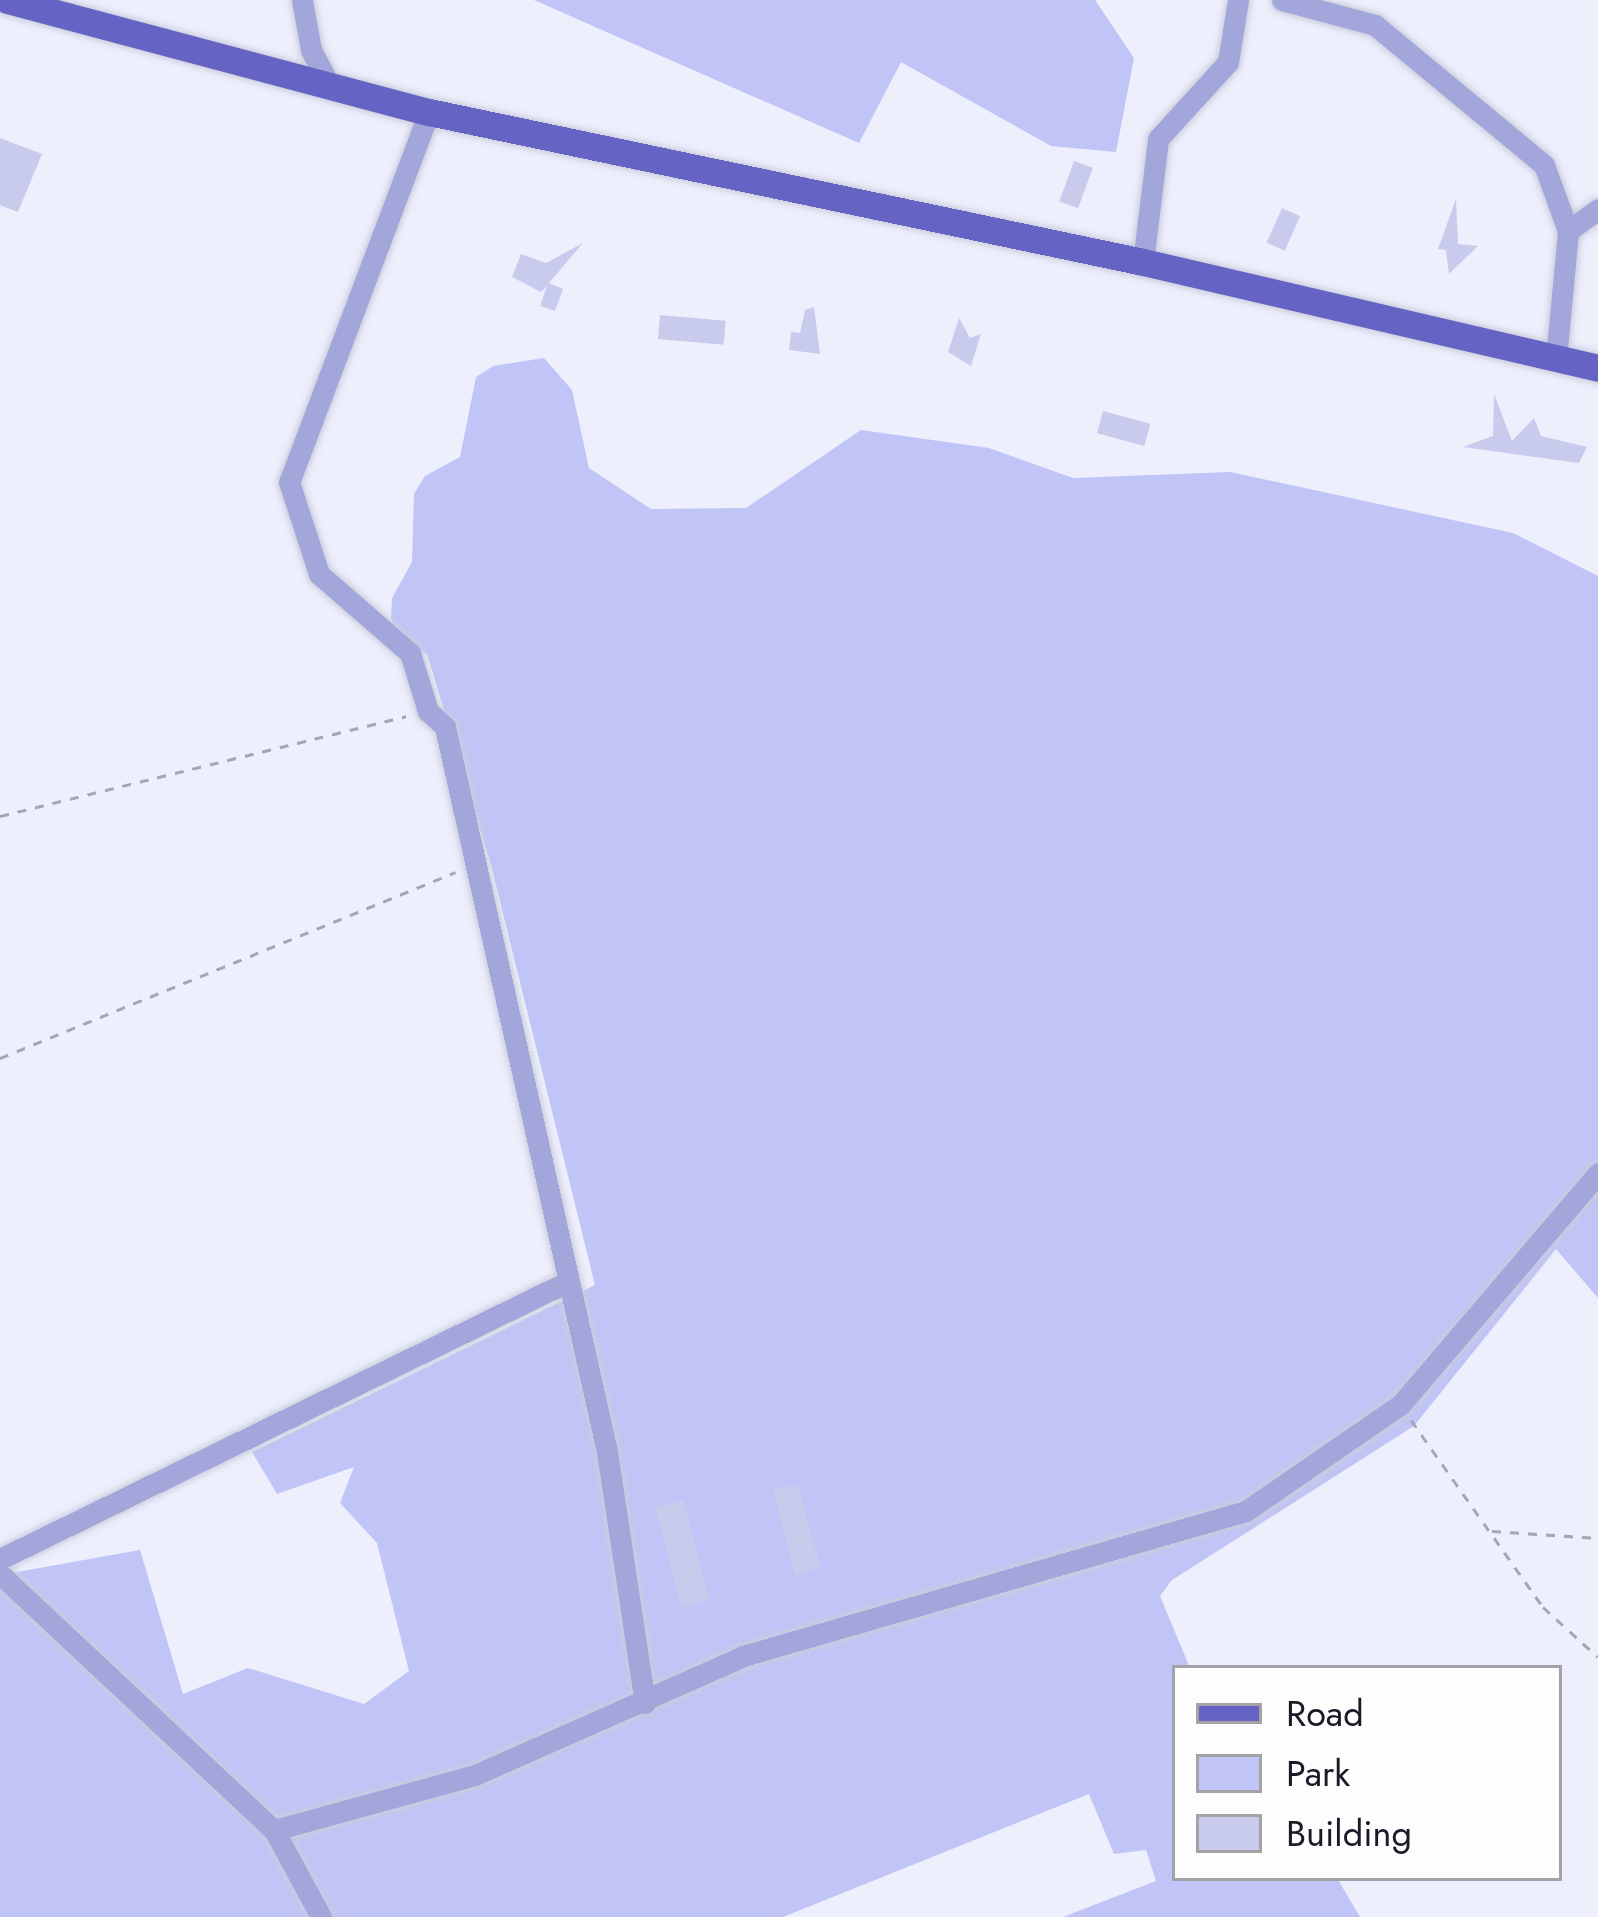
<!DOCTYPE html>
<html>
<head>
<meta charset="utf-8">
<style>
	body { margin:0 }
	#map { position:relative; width:1598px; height:1917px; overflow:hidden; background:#edeffd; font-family:Jost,sans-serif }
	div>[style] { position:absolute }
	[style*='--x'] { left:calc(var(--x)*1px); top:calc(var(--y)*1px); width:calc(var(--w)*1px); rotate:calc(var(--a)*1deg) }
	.green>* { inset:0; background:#c0c4f6 }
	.building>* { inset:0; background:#c8cbec; transform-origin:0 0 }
	.path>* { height:3px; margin-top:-1.5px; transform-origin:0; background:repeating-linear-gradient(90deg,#a4a6b3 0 9px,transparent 0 18px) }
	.roads { filter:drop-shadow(0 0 3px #cbcddb) drop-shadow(0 0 3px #cbcddb) }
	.minor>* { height:21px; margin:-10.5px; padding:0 10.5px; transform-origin:10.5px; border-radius:10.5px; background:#a2a6db }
	.major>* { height:27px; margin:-13.5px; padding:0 13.5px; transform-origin:13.5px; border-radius:13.5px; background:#6564c4 }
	span { translate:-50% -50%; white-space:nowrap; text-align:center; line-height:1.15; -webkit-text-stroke:12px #fdfdfd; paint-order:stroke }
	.legend { position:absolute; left:1172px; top:1665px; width:390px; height:216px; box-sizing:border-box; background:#fdfdfd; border:3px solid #a2a2a7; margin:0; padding:15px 21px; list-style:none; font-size:36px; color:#191a26 }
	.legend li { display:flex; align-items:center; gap:24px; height:60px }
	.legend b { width:60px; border:3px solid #a2a2a7 }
</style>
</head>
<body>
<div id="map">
	<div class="green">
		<i style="clip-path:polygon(534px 0,1095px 0,1134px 58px,1116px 152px,1051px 146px,901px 62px,859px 143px)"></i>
		<i style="clip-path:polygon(544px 358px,572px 390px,589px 468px,651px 509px,746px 508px,861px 430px,989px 448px,1073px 478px,1230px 472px,1513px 533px,1598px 576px,1598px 1298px,1556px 1249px,1414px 1426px,1172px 1580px,1160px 1596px,1190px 1668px,1175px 1668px,1175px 1878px,1337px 1878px,1360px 1917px,1063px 1917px,1156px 1881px,1146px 1850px,1114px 1854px,1089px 1794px,783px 1917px,0 1917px,0 1575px,140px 1550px,183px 1694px,248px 1668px,364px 1704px,409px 1671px,377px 1543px,340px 1503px,354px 1467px,277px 1494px,252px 1452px,595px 1285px,491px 865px,427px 654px,398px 639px,391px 618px,392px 598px,412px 562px,414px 494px,425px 476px,460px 457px,476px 377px,493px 366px)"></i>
	</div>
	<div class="building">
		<i style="clip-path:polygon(0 138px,42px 154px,18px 212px,0 205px)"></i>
		<i style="left:1074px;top:161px;width:20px;height:43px;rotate:20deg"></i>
		<i style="clip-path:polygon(1456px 199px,1458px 244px,1478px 246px,1449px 274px,1446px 250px,1438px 249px)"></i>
		<i style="left:1282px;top:208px;width:20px;height:38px;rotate:24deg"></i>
		<i style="clip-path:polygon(583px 243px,549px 283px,563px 289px,555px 311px,540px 306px,547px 286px,541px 292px,512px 277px,521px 254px,546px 263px)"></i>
		<i style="clip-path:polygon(814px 307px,820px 354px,789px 350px,791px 332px,800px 333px,805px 310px)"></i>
		<i style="left:660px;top:315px;width:66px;height:24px;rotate:5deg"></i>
		<i style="clip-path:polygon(959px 318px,970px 338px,981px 334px,971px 366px,948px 352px)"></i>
		<i style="clip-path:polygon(1494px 394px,1512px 441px,1534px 418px,1541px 436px,1587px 447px,1579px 463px,1463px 447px,1493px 436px)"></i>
		<i style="left:1103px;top:411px;width:49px;height:23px;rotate:15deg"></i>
		<i style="left:798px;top:1484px;width:87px;height:26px;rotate:75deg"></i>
		<i style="left:683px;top:1500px;width:104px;height:29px;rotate:75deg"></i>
	</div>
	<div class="path">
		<i style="--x:0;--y:816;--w:418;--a:-13.8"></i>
		<i style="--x:0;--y:1058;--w:492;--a:-22.2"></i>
		<i style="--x:1411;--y:1420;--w:229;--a:54.8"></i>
		<i style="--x:1543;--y:1607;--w:74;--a:42.3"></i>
		<i style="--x:1492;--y:1531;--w:106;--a:3.8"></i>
	</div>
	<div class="roads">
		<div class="minor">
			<i style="--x:302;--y:0;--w:51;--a:79.8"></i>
			<i style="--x:311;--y:50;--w:40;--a:62"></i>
			<i style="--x:1282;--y:0;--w:96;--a:15"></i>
			<i style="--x:1375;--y:25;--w:219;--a:39.6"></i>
			<i style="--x:1544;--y:165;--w:70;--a:70"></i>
			<i style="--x:429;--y:112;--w:396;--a:110.7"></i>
			<i style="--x:289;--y:482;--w:97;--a:71.9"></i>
			<i style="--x:319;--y:574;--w:121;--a:41"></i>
			<i style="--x:410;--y:653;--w:61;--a:72.8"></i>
			<i style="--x:428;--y:711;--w:23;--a:43"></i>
			<i style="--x:445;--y:727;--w:743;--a:77.4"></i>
			<i style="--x:607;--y:1452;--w:254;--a:81.4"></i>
			<i style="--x:1143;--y:262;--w:124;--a:-83"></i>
			<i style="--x:1158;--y:139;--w:104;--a:-47.7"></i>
			<i style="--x:1228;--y:62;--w:63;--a:-80.8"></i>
			<i style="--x:1556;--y:359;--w:129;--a:-84.6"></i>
			<i style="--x:1568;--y:231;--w:37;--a:-36"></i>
			<i style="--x:0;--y:1559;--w:633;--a:-26.04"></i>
			<i style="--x:0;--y:1574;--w:375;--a:43.1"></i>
			<i style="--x:274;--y:1830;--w:208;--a:-15.3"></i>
			<i style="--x:475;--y:1775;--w:293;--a:-23.9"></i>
			<i style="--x:743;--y:1656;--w:523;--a:-16.08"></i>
			<i style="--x:1246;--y:1511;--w:188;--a:-34.6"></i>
			<i style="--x:1401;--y:1404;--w:304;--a:-49.5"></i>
			<i style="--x:274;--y:1830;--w:99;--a:61.6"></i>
		</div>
		<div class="major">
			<i style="--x:7;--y:0;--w:437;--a:14.9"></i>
			<i style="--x:429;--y:112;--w:730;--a:11.86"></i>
			<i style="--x:1143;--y:262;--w:467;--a:13.1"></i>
		</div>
	</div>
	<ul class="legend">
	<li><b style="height:15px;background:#6564c4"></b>Road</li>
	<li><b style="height:33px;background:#c0c4f6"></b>Park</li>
	<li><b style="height:33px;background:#c8cbec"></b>Building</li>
	</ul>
</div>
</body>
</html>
